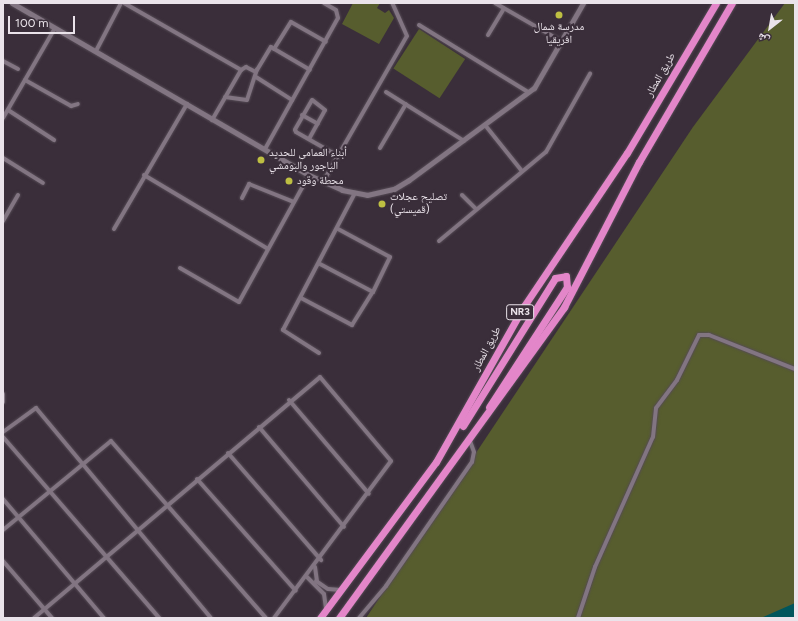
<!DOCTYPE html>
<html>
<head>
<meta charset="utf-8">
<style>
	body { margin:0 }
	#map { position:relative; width:798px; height:621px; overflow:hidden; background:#3a2e3a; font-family:Figtree,"Noto Naskh Arabic",sans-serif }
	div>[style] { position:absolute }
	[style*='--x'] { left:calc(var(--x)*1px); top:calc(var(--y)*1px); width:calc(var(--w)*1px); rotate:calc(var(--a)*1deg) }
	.green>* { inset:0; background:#575d2e; transform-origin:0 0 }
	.water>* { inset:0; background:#00565c }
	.roads { filter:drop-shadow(0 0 1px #554b55) drop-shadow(0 0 1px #554b55) }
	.minor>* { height:4px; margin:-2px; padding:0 2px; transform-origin:2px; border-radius:2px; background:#827582 }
	.tertiary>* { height:5px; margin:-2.5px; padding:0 2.5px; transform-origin:2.5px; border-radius:2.5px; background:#827582 }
	.trunk>* { height:7px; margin:-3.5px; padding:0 3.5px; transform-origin:3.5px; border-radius:3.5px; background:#e386c9 }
	.dots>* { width:11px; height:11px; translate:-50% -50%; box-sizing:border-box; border:2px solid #3a2e3a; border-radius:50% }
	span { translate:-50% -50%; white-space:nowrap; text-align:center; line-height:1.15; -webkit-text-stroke:4px #3a2e3a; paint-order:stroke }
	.shield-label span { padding:1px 3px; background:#3a2e3a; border:1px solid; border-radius:3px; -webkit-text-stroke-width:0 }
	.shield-label { font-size:10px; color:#eae3ea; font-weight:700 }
	.poi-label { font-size:11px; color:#eae3ea }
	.left { translate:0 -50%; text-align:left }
	.street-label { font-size:11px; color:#eae3ea }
	.frame { position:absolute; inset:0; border:4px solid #eae3ea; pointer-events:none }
	.north { position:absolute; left:750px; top:8px; width:40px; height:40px; -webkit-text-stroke:3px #3a2e3a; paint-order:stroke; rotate:211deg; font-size:11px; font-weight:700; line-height:16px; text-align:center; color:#eae3ea }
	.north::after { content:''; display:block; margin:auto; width:14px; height:18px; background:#eae3ea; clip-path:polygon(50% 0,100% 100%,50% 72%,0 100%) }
	.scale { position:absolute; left:8px; top:16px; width:67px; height:18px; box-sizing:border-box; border:2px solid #eae3ea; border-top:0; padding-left:5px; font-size:12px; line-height:14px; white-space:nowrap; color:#eae3ea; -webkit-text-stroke:3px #3a2e3a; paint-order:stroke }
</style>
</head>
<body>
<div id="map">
	<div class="green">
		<i style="clip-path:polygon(353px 3px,380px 3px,377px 8px,385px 13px,389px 10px,394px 18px,379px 44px,342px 24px)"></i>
		<i style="clip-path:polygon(785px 3px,795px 3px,795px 618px,366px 618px,693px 127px)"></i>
		<i style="left:419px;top:29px;width:55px;height:47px;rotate:33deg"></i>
	</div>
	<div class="water">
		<i style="clip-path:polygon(795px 603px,795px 618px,761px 618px)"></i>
	</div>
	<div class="roads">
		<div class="minor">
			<i style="--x:124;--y:3;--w:135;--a:29.8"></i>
			<i style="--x:241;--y:70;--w:58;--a:120.1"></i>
			<i style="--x:495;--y:3;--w:76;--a:29.9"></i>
			<i style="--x:419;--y:25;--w:128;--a:31.6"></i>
			<i style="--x:488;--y:35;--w:31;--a:-59"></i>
			<i style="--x:274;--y:49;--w:32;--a:-58"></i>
			<i style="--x:291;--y:22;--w:40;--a:29.7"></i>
			<i style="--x:96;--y:51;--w:54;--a:-62.5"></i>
			<i style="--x:3;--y:61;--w:17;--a:28"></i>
			<i style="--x:241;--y:70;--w:6;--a:-31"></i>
			<i style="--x:246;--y:67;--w:11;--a:27"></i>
			<i style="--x:256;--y:77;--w:43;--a:32.6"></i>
			<i style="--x:25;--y:80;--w:53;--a:29.5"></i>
			<i style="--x:71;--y:106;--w:7;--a:-16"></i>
			<i style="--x:386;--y:92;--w:92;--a:32.1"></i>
			<i style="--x:225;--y:97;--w:22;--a:8"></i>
			<i style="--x:247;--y:100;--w:32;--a:-72"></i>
			<i style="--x:257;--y:70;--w:27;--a:-59"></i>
			<i style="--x:271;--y:47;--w:45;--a:30.5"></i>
			<i style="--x:8;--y:110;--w:55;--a:33.1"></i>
			<i style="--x:302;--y:115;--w:18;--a:29"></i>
			<i style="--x:3;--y:118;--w:104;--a:-60"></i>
			<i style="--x:485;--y:125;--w:58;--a:51.3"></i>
			<i style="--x:309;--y:139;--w:33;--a:-61"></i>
			<i style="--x:325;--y:110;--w:16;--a:-142"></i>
			<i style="--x:312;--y:100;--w:34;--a:120"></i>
			<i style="--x:295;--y:130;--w:2;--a:63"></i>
			<i style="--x:296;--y:132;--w:48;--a:29.7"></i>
			<i style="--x:380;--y:148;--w:51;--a:-59.4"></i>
			<i style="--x:265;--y:149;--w:150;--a:-60.9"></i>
			<i style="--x:338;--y:18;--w:8;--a:-104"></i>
			<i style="--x:336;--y:10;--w:14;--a:-150"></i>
			<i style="--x:3;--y:158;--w:47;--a:32"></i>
			<i style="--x:144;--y:175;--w:144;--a:30.8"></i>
			<i style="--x:323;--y:182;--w:168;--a:-60.1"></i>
			<i style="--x:407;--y:36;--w:36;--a:-114"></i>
			<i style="--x:462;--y:195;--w:20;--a:45"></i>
			<i style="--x:242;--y:198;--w:16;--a:-63"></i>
			<i style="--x:249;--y:184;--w:48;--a:21.8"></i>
			<i style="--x:3;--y:221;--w:30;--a:-60"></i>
			<i style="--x:114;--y:229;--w:145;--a:-59.7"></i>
			<i style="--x:439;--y:241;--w:139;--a:-39.8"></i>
			<i style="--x:546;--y:152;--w:90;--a:-60.6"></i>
			<i style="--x:320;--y:264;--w:60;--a:27.8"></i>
			<i style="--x:180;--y:268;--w:68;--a:30"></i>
			<i style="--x:239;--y:302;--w:145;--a:-61.1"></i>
			<i style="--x:301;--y:298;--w:58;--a:27.9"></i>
			<i style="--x:352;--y:325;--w:39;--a:-58"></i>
			<i style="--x:373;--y:292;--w:39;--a:-64"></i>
			<i style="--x:390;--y:257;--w:59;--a:-151.7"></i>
			<i style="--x:319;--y:353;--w:43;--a:-147.4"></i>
			<i style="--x:283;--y:330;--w:155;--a:-62.3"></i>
			<i style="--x:3;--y:394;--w:8;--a:90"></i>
			<i style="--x:289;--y:400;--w:123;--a:49.6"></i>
			<i style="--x:259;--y:427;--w:131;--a:49.6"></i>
			<i style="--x:3;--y:432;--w:41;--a:-36"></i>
			<i style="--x:36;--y:408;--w:273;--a:50.2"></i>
			<i style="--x:3;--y:437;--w:239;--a:49.2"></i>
			<i style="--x:228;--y:453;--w:142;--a:49"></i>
			<i style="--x:197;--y:479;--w:149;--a:48.5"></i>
			<i style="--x:3;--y:499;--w:156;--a:49.7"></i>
			<i style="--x:3;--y:530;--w:140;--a:-39.5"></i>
			<i style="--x:111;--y:441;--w:235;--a:48.8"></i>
			<i style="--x:3;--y:561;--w:75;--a:49.3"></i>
			<i style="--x:315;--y:567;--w:15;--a:82"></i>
			<i style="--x:307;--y:577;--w:24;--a:45"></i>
			<i style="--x:324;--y:594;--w:15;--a:82"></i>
			<i style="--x:316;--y:581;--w:14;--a:34"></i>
			<i style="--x:328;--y:589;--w:13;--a:4"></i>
			<i style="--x:34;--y:618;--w:374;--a:-40.1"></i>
			<i style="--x:320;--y:377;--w:110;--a:49.8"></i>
			<i style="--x:391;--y:461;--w:196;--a:126.7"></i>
			<i style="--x:359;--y:618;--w:42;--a:-49.8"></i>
			<i style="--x:386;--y:586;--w:151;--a:-55.3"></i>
			<i style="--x:472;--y:462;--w:10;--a:-79"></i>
			<i style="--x:474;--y:452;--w:12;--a:-110"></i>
			<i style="--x:578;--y:618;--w:54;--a:-71.6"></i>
			<i style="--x:595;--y:567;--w:142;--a:-66"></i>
			<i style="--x:653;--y:437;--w:29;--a:-84"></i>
			<i style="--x:656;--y:408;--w:35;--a:-53"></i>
			<i style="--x:677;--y:380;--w:50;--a:-63.9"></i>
			<i style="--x:699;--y:335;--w:10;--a:0"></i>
			<i style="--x:709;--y:335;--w:92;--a:21.6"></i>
		</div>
		<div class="tertiary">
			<i style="--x:12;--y:3;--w:343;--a:30.1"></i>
			<i style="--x:309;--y:175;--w:36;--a:24"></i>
			<i style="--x:342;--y:190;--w:25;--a:11"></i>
			<i style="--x:367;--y:195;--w:28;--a:-13"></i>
			<i style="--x:394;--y:189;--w:17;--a:-31"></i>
			<i style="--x:409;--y:180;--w:155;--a:-36.4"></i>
			<i style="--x:534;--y:88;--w:98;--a:-60"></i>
		</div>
		<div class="trunk">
			<i style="--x:463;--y:426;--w:174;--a:-58.1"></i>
			<i style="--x:555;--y:278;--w:11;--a:-10"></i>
			<i style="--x:566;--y:276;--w:11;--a:85"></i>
			<i style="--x:567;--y:287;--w:143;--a:123"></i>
			<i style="--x:320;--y:618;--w:194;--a:-53.4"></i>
			<i style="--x:436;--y:462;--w:179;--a:-60.6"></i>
			<i style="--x:524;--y:306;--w:184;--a:-56.1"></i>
			<i style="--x:627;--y:153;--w:174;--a:-59.3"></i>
			<i style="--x:339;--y:618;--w:384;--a:-54.1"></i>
			<i style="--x:564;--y:307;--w:163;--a:-62.7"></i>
			<i style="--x:639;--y:162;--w:184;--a:-59.7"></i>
		</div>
	</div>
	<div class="dots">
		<i style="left:559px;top:15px;background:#bebf42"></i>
		<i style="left:261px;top:160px;background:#bebf42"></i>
		<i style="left:289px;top:181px;background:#bebf42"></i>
		<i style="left:382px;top:204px;background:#bebf42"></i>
	</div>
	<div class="shield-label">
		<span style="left:520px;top:312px">NR3</span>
	</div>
	<div class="poi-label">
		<span style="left:559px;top:34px">مدرسة شمال<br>افريقيا</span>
		<span class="left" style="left:269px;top:160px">أبناء العمامي للحديد<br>الياجور والبومشي</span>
		<span class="left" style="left:297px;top:181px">محطة وقود</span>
		<span class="left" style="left:390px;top:204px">تصليح عجلات<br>(قميستي)</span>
	</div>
	<div class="street-label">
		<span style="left:661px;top:75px;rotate:-60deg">طريق المطار</span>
		<span style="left:487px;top:349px;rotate:-62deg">طريق المطار</span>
	</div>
	<div class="frame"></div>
	<div class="north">ش</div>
	<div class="scale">100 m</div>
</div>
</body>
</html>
